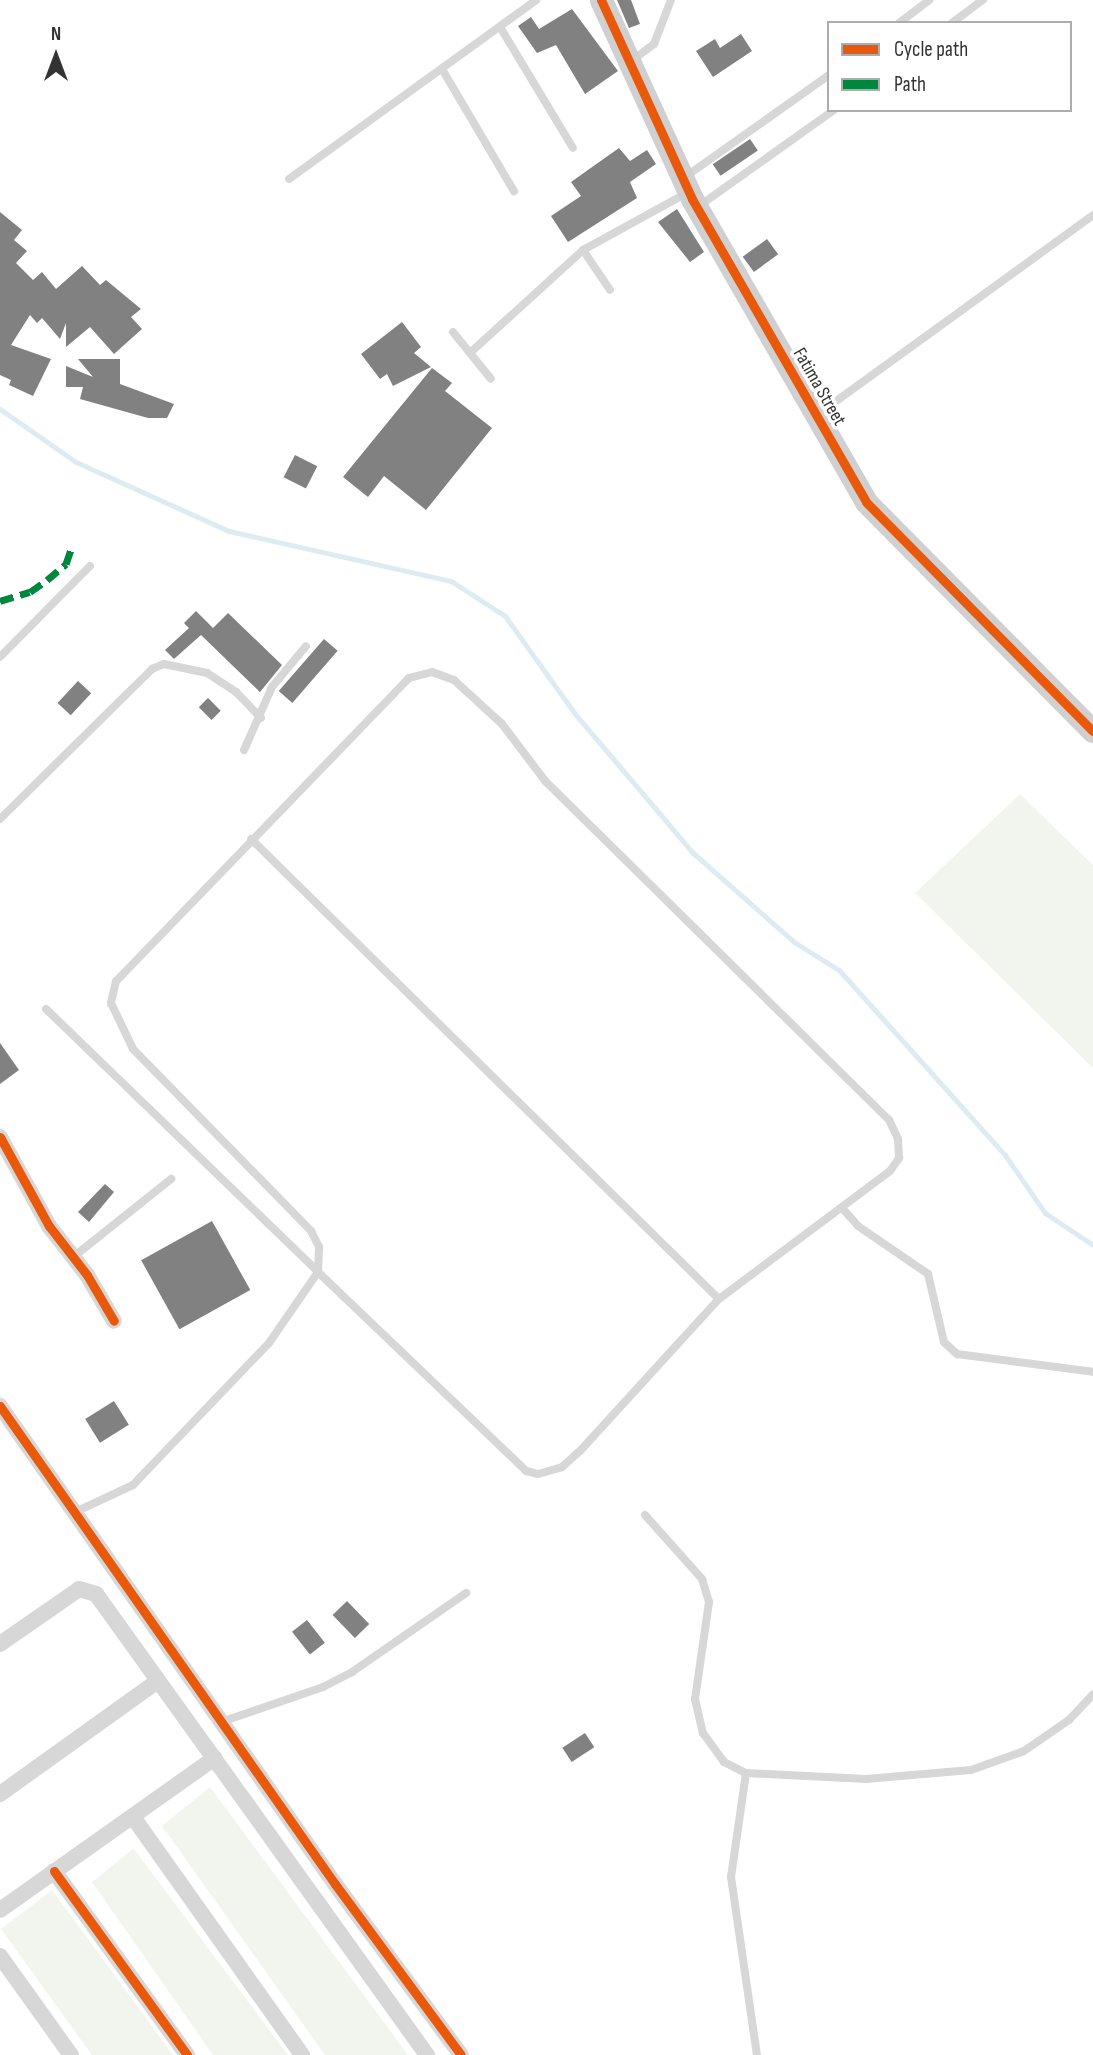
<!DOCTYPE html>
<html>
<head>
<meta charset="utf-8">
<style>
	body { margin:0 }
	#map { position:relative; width:1093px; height:2055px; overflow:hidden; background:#fff; font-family:"Sofia Sans Condensed",sans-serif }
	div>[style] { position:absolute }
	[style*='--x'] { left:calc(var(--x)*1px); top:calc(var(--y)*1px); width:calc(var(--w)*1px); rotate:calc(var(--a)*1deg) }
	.green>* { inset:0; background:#f1f5ed }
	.stream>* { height:5px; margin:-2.5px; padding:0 2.5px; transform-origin:2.5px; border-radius:2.5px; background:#ddebf3 }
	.building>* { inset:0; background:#818181; transform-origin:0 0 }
	.lane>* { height:8px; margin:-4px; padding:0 4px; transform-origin:4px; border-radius:4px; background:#d7d7d7 }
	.street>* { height:16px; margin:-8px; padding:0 8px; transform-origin:8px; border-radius:8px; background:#d7d7d7 }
	.secondary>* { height:23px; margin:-11.5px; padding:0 11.5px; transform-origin:11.5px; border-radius:11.5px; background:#d0d0d0 }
	.quiet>* { height:7px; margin-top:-3.5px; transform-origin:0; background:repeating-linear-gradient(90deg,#00873e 0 14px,transparent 0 21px) }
	.cycleway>* { height:9px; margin:-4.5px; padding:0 4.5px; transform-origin:4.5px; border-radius:4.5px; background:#e8590c }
	span { translate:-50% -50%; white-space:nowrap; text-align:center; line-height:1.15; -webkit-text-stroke:7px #fff; paint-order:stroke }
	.street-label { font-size:19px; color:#333 }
	.legend { position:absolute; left:827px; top:21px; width:245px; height:91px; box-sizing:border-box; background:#fff; border:2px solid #adadad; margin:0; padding:9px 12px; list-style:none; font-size:21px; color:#333 }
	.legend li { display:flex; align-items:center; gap:14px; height:35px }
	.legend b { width:35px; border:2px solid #adadad }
	.north { position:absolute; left:21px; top:21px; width:70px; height:70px; -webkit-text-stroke:5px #fff; paint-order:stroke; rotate:0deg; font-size:19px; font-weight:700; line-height:28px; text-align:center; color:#333 }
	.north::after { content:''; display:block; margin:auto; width:24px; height:32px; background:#333; clip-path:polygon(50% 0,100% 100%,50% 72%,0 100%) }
</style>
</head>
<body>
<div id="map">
	<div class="green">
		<i style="clip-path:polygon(1020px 794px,1093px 865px,1093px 1068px,915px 893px)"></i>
		<i style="clip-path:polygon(210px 1787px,408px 2055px,325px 2055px,162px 1826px)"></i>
		<i style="clip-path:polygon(134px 1848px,134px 1849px,288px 2055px,213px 2055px,92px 1882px)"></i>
		<i style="clip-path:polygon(52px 1890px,173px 2055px,92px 2055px,1px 1929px)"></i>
	</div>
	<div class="stream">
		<i style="--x:0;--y:409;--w:93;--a:34.9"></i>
		<i style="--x:76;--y:462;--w:168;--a:24.3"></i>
		<i style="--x:229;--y:531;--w:228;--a:12.7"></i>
		<i style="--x:451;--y:581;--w:64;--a:32.9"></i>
		<i style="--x:505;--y:616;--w:122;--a:54.4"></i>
		<i style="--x:576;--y:715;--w:180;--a:49.7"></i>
		<i style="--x:692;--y:852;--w:136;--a:41.4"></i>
		<i style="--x:794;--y:942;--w:53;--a:31.9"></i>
		<i style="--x:839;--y:970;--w:249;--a:48.1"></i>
		<i style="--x:1005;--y:1155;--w:70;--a:55.4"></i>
		<i style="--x:1045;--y:1213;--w:58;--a:33.7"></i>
	</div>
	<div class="building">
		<i style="clip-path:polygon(617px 0,631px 0,640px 24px,629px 28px)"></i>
		<i style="clip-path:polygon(572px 9px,618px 71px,585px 94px,556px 45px,537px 53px,518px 26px,531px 17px,539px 29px)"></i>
		<i style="clip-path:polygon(741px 34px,752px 51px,713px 77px,696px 51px,715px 39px,720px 48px)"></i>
		<i style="left:750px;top:139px;width:14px;height:45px;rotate:56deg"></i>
		<i style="clip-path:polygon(619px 148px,630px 161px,647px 150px,656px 164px,630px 182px,637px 198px,568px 242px,551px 216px,581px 196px,571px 182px)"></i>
		<i style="clip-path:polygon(677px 209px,704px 252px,690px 262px,658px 222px)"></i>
		<i style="clip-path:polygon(0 212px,22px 230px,14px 240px,27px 251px,16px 263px,33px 280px,42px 272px,56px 289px,82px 266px,100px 285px,106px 280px,141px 309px,131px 317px,142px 329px,114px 354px,90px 327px,66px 347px,66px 323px,60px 339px,42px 318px,37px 323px,30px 315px,11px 345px,51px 359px,33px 396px,9px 385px,11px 380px,0 375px)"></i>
		<i style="left:767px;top:239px;width:19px;height:30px;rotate:54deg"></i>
		<i style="clip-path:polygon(402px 322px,421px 347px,414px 353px,431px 367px,393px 386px,387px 374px,380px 379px,361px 354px)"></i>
		<i style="clip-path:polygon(78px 359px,120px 359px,120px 384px,174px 404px,167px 418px,148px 418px,80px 399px,83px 387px,66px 387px,66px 366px,93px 377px)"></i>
		<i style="clip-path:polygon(432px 368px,452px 383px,445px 391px,492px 428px,426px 510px,384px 476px,368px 497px,343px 477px)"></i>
		<i style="left:295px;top:455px;width:25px;height:25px;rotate:27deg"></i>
		<i style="clip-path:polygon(196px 611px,213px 628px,228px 613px,282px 665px,260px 692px,201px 635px,174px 659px,165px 650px,189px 628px,184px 623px)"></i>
		<i style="left:324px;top:639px;width:18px;height:69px;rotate:41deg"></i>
		<i style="left:78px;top:681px;width:18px;height:30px;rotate:43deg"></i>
		<i style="left:208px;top:698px;width:18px;height:13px;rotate:45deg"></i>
		<i style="clip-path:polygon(0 1043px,19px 1070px,0 1084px)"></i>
		<i style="clip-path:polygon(105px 1184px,114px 1192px,89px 1222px,78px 1212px)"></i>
		<i style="left:212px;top:1221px;width:79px;height:81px;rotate:61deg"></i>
		<i style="left:114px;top:1401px;width:28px;height:34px;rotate:58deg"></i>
		<i style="left:347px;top:1601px;width:32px;height:20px;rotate:46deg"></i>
		<i style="left:307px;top:1620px;width:29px;height:19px;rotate:52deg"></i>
		<i style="left:585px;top:1733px;width:17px;height:27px;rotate:57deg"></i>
	</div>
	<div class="lane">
		<i style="--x:899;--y:23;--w:38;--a:-37"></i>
		<i style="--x:952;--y:23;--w:39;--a:-37"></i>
		<i style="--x:500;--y:27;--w:141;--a:58.9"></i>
		<i style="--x:630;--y:62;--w:30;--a:-37"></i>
		<i style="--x:654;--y:44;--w:47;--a:-68.9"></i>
		<i style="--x:442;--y:69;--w:142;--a:59.5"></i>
		<i style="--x:685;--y:177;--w:176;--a:-35.3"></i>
		<i style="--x:289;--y:179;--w:305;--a:-35.9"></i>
		<i style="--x:699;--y:206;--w:166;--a:-35.4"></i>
		<i style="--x:583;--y:250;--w:48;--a:56"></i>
		<i style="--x:453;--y:332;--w:60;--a:51"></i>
		<i style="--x:471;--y:352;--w:151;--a:-42.3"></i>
		<i style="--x:583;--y:250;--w:119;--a:-28.7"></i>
		<i style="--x:817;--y:415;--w:341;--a:-35.9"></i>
		<i style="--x:0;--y:657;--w:128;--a:-45.3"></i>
		<i style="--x:244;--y:750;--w:69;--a:-66"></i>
		<i style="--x:272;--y:687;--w:53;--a:-50.3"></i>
		<i style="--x:0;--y:819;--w:214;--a:-44.6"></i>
		<i style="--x:152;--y:669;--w:13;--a:-23"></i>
		<i style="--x:164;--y:664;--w:44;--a:11.8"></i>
		<i style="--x:207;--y:673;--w:35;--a:33"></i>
		<i style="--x:236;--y:692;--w:36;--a:46"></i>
		<i style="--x:251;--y:839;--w:656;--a:44.51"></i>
		<i style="--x:46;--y:1009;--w:378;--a:44"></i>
		<i style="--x:318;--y:1272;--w:288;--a:43.7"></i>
		<i style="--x:526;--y:1471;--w:12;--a:14"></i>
		<i style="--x:538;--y:1474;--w:25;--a:-16"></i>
		<i style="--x:562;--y:1467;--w:24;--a:-42"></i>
		<i style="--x:580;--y:1451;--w:206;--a:-47.6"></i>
		<i style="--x:719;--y:1299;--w:214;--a:-36.8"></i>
		<i style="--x:890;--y:1171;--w:16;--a:-55"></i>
		<i style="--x:899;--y:1158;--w:19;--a:-93"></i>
		<i style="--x:898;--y:1139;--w:21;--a:-115"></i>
		<i style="--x:889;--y:1120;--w:482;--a:-135.4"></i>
		<i style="--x:546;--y:782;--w:73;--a:-127.2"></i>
		<i style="--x:502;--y:724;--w:65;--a:-137.5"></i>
		<i style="--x:454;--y:680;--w:23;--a:-160"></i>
		<i style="--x:432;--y:672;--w:24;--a:165"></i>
		<i style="--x:409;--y:678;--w:421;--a:134"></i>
		<i style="--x:116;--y:981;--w:23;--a:103"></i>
		<i style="--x:111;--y:1003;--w:51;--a:64.4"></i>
		<i style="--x:133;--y:1049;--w:255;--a:45.6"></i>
		<i style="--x:311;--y:1231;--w:18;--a:63"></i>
		<i style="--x:319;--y:1247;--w:25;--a:92"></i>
		<i style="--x:318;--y:1272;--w:86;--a:124.6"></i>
		<i style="--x:269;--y:1343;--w:197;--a:133.8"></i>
		<i style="--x:133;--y:1485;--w:64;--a:155"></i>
		<i style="--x:842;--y:1208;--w:24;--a:48"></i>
		<i style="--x:858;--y:1226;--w:85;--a:34.4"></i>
		<i style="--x:928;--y:1274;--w:70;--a:76.8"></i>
		<i style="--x:944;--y:1342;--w:18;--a:43"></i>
		<i style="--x:957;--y:1354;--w:137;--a:7.5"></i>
		<i style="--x:72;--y:1258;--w:127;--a:-38.6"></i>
		<i style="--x:645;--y:1515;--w:86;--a:48.3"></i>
		<i style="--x:702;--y:1579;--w:24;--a:73"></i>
		<i style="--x:709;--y:1602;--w:98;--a:98.2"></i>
		<i style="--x:695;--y:1699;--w:35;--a:77"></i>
		<i style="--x:703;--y:1733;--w:36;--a:54"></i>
		<i style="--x:724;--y:1762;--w:25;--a:27"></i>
		<i style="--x:746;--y:1773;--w:120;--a:2.9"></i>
		<i style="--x:866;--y:1779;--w:105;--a:-4.9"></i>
		<i style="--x:971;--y:1770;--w:56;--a:-19.7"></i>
		<i style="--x:1024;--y:1751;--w:55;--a:-34.6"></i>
		<i style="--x:1069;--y:1720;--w:35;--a:-47"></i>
		<i style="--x:221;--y:1722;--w:108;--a:-18.9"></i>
		<i style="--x:323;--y:1687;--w:33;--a:-27"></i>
		<i style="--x:352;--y:1672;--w:139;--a:-34.7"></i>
		<i style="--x:746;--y:1773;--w:105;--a:98.2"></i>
		<i style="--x:731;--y:1877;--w:180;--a:81.7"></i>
	</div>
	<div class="street">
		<i style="--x:0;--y:1137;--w:102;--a:61.2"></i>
		<i style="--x:49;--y:1226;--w:62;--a:52.2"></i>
		<i style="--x:87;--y:1275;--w:53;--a:59.6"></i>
		<i style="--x:0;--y:1406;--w:584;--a:54.98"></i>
		<i style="--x:335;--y:1884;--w:212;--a:53.6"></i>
		<i style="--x:0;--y:1644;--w:96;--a:-34.8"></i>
		<i style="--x:79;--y:1589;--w:18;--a:16"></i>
		<i style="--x:96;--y:1594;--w:568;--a:54.32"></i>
		<i style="--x:0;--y:1794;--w:194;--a:-35.6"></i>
		<i style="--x:133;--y:1817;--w:292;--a:54.6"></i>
		<i style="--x:54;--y:1871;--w:227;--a:54.1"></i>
		<i style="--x:0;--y:1910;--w:263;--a:-35.3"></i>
		<i style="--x:0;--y:1956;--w:122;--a:54.4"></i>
	</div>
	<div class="secondary">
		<i style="--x:601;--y:0;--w:219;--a:65.4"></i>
		<i style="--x:692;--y:199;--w:349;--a:60.1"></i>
		<i style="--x:866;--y:502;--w:322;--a:45.3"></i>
	</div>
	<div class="quiet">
		<i style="--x:0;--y:601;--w:31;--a:-17"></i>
		<i style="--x:30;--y:592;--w:21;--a:-35"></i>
		<i style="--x:47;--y:580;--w:25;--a:-40"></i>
		<i style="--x:66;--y:564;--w:18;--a:-71"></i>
	</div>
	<div class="cycleway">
		<i style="--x:601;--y:0;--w:219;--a:65.4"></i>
		<i style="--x:692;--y:199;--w:349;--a:60.1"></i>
		<i style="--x:866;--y:502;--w:322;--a:45.3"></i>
		<i style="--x:0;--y:1137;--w:102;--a:61.2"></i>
		<i style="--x:49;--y:1226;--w:62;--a:52.2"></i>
		<i style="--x:87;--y:1275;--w:53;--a:59.6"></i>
		<i style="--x:0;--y:1406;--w:584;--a:54.98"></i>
		<i style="--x:335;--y:1884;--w:212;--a:53.6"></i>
		<i style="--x:54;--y:1871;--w:227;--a:54.1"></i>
	</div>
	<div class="street-label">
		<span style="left:819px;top:387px;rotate:60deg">Fatima Street</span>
	</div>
	<ul class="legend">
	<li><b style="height:9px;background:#e8590c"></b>Cycle path</li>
	<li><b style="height:9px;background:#00873e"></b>Path</li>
	</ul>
	<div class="north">N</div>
</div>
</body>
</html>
